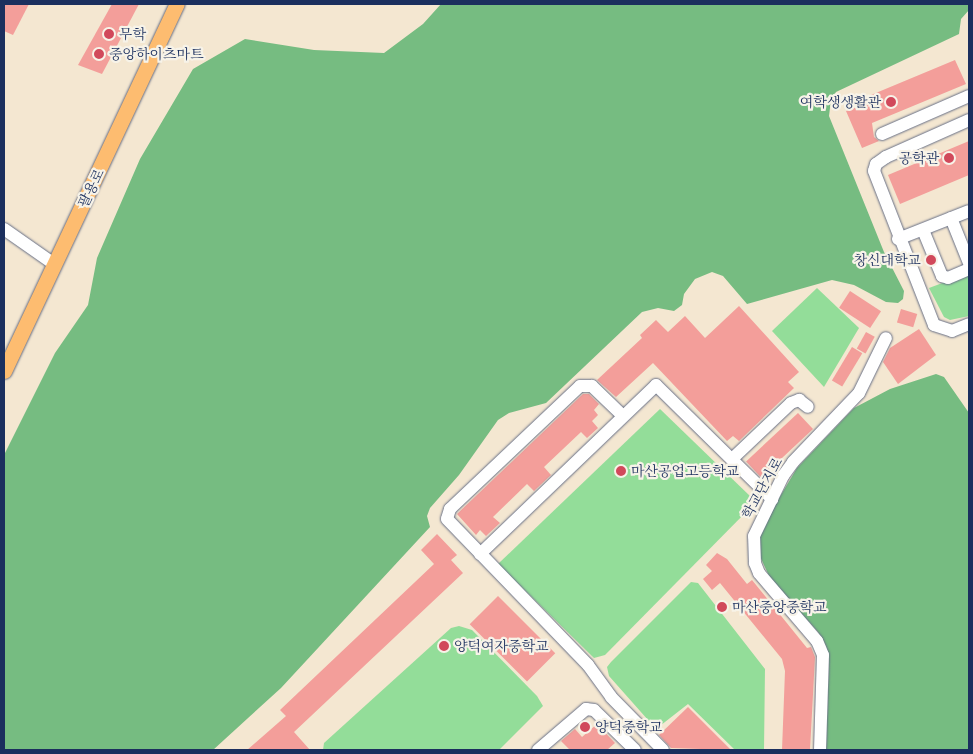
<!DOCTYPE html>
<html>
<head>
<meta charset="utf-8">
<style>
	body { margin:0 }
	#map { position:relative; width:973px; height:754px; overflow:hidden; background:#f4e7d1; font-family:"Libre Caslon Text","Noto Serif KR",serif }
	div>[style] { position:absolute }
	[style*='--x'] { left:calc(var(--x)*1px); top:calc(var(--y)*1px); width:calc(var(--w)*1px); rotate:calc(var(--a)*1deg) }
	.green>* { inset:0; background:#93dd99 }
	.forest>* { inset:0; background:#76bc81 }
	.building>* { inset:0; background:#f39e9a; transform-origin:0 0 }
	.roads { filter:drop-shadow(0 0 1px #676f86) drop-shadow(0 0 1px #676f86) }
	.minor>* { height:12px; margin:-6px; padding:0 6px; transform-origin:6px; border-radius:6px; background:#fff }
	.major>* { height:15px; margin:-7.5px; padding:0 7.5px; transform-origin:7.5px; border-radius:7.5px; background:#fdbc70 }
	.dots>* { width:14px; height:14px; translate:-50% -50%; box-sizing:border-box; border:2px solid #f7f3e8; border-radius:50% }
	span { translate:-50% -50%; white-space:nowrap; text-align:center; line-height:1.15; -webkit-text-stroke:4.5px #f7f3e8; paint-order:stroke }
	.poi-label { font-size:14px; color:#1b2f5e }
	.left { translate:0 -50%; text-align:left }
	.right { translate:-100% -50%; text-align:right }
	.street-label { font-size:14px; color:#1b2f5e }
	.frame { position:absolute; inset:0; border:5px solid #1b2f5e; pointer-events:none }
</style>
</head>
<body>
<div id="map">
	<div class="green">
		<i style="clip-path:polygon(969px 273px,969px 316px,950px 320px,944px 317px,929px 288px)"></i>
		<i style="clip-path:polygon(817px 288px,859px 328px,824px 387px,772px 331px)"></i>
		<i style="clip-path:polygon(660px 409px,751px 497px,752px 506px,605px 655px,594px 658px,498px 564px)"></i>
		<i style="clip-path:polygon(691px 582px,698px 583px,765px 669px,764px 750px,735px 750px,688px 704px,656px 729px,609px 676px,607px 667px,611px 662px)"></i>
		<i style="clip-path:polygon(459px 626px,472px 630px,537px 696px,543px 706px,499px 750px,323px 750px,324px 743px,451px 628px)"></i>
	</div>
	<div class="forest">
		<i style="clip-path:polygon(441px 4px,969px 4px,969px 10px,961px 19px,959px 34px,836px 92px,831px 100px,829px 116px,884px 252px,904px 291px,903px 299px,898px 303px,886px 302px,854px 285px,832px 280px,747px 304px,723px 276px,712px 272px,695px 279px,684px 294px,682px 305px,674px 311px,658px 308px,642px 312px,546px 403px,509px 413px,498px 420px,459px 475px,430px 508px,427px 516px,430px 527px,281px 688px,213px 750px,4px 750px,4px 455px,55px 353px,88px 305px,97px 258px,140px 159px,193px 69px,245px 39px,314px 50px,384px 53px,423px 24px)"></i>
		<i style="clip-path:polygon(936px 374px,944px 377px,969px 413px,969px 750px,826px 750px,829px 660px,826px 646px,818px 632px,770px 578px,758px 552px,759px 539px,763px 525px,797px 468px,854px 408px,890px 389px)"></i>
	</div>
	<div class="building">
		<i style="clip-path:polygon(4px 4px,29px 4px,13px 35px,4px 31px)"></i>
		<i style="clip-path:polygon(112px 4px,139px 4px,102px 74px,78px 65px)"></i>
		<i style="clip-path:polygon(955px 60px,966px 84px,872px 123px,874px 137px,879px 141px,862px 148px,846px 111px,861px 105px,859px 100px)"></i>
		<i style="clip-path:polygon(969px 141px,969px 175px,900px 204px,888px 175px)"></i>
		<i style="left:850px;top:291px;width:37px;height:20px;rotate:33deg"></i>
		<i style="clip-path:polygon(739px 306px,799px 372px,788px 382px,794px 388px,739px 441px,733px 436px,727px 441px,653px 363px,616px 397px,597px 380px,642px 338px,640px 335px,656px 320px,668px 332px,685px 316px,705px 338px)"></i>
		<i style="left:901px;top:309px;width:17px;height:14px;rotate:17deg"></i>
		<i style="clip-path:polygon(919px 329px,936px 355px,898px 384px,883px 362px,890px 348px)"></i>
		<i style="left:866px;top:332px;width:10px;height:19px;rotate:29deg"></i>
		<i style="left:852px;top:347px;width:12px;height:39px;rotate:31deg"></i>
		<i style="clip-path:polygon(583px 394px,589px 394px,599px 404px,594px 410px,598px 415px,592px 421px,598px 428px,587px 438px,581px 432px,544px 467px,551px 475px,534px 491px,527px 484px,493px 517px,500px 523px,486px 536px,480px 530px,476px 535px,457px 514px)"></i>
		<i style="left:798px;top:413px;width:22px;height:71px;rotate:47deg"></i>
		<i style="clip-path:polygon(437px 534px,457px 555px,451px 560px,463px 573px,294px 732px,310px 750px,247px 750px,286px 716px,280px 710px,434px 564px,421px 550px)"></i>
		<i style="clip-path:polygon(717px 553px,727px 559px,747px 584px,752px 580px,807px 648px,811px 647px,815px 657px,810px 750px,782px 750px,785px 671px,782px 659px,720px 583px,712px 590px,703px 579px,712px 571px,706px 565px)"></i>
		<i style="left:498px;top:596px;width:81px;height:40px;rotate:45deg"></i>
		<i style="clip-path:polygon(688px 707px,731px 750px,671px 748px,659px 735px)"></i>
		<i style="clip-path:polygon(597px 724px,615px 743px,607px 750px,570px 750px,561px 741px,575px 729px,582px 737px)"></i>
	</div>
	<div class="roads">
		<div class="minor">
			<i style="--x:969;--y:120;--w:91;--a:156"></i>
			<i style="--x:886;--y:157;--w:12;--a:145"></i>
			<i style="--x:876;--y:164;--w:7;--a:106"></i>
			<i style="--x:874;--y:171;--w:165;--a:68.7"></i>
			<i style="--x:934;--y:325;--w:19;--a:18"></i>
			<i style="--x:952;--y:331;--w:18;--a:-22"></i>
			<i style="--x:882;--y:134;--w:95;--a:-23.6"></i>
			<i style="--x:951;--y:218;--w:48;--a:68.2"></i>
			<i style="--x:4;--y:229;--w:61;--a:35"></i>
			<i style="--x:923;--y:230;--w:50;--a:67.6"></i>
			<i style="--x:942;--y:276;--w:6;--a:18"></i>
			<i style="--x:948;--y:278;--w:23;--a:-23"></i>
			<i style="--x:898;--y:239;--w:76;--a:-21.5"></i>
			<i style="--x:622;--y:415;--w:42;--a:-136"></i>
			<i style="--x:592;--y:386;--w:12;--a:180"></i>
			<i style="--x:580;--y:386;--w:179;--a:136.6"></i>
			<i style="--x:450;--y:509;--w:10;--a:107"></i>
			<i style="--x:447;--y:519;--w:203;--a:46"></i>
			<i style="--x:588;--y:665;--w:39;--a:54"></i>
			<i style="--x:611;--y:697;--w:74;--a:45.5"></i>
			<i style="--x:732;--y:459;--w:81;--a:-43.5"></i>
			<i style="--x:791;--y:403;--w:9;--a:-21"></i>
			<i style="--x:799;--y:400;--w:11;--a:38"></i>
			<i style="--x:480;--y:554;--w:244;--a:-43.8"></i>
			<i style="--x:656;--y:385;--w:163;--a:44.5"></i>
			<i style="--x:538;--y:750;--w:63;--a:-40.5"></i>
			<i style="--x:586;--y:709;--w:8;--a:7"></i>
			<i style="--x:594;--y:710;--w:57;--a:44.3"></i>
			<i style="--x:820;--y:750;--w:95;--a:-88.2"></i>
			<i style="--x:823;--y:655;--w:15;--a:-113"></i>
			<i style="--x:817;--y:641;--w:89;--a:-130.5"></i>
			<i style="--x:759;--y:573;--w:11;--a:-112"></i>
			<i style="--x:755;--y:563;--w:27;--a:-92"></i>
			<i style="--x:754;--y:536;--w:67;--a:-64.2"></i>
			<i style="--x:783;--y:476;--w:17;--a:-54"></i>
			<i style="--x:793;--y:462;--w:95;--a:-46.3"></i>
			<i style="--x:859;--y:393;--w:61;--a:-63.9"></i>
		</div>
		<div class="major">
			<i style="--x:4;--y:371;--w:406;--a:-64.8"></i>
		</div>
	</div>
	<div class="dots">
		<i style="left:109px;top:34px;background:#d1495b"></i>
		<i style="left:99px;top:54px;background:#d1495b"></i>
		<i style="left:891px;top:102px;background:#d1495b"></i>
		<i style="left:949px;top:158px;background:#d1495b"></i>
		<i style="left:931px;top:260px;background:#d1495b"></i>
		<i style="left:621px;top:471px;background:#d1495b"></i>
		<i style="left:722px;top:607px;background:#d1495b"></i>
		<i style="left:444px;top:646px;background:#d1495b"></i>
		<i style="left:585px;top:727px;background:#d1495b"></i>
	</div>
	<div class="poi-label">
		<span class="left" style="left:119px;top:34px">무학</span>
		<span class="left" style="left:109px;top:54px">중앙하이츠마트</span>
		<span class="right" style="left:881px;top:102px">여학생생활관</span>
		<span class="right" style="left:939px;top:158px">공학관</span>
		<span class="right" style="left:921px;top:260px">창신대학교</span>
		<span class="left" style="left:631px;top:471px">마산공업고등학교</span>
		<span class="left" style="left:732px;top:607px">마산중앙중학교</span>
		<span class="left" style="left:454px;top:646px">양덕여자중학교</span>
		<span class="left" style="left:595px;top:727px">양덕중학교</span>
	</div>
	<div class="street-label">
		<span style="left:91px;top:188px;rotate:-64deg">팔용로</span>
		<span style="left:762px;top:488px;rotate:-61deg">학교단지로</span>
	</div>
	<div class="frame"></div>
</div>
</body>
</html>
